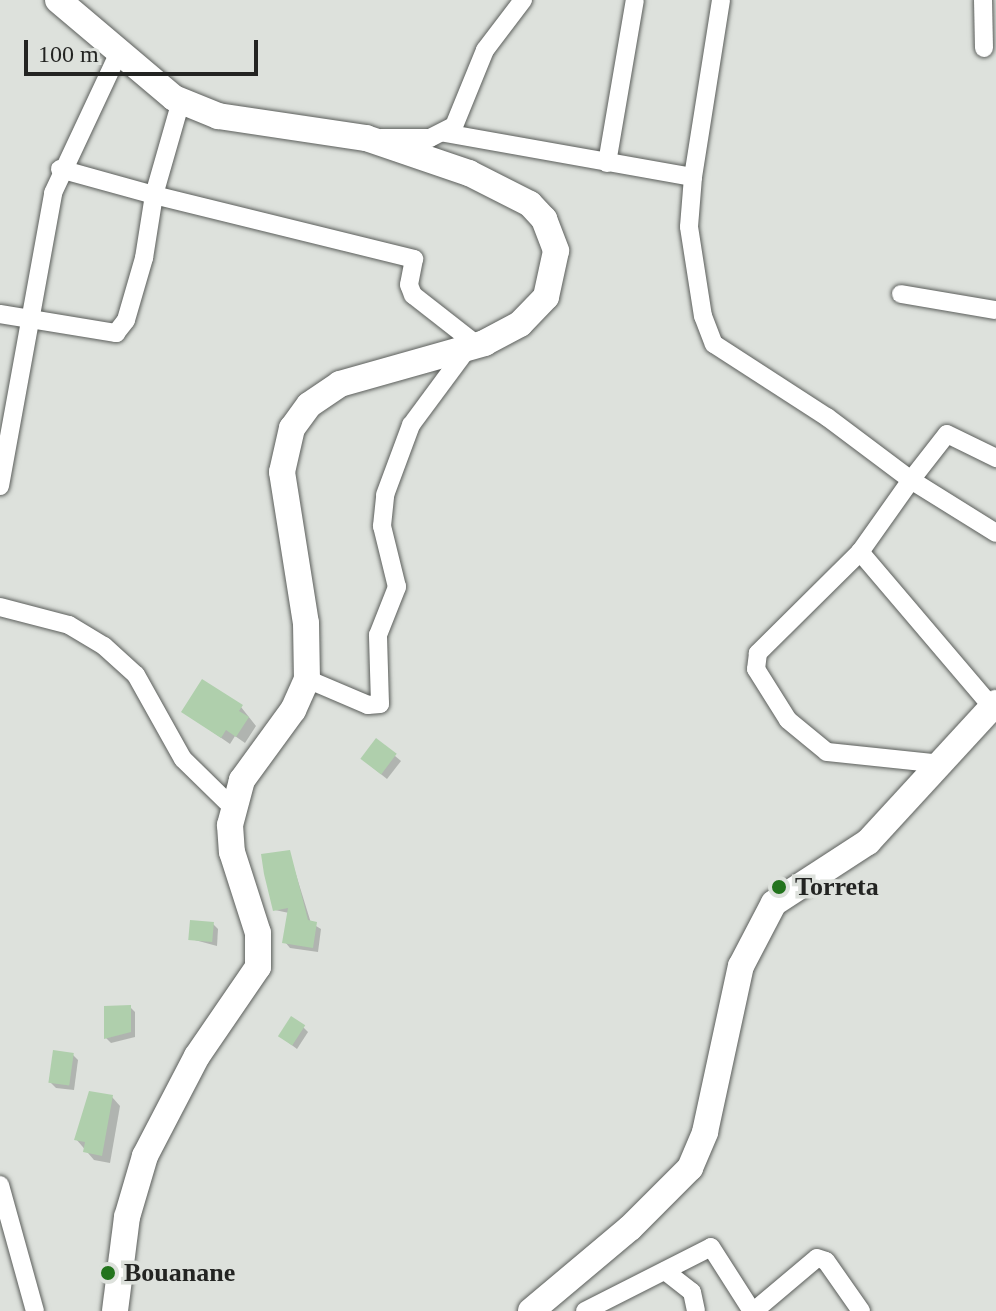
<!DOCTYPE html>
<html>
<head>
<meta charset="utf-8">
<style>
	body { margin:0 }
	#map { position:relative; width:996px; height:1311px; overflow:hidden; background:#dde1dc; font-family:Georgia,serif }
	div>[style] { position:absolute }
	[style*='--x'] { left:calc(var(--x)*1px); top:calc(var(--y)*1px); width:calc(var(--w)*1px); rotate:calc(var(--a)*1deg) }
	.shadow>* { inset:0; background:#0003 }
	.building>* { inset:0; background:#afcfac; transform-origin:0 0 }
	.roads { filter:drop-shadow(0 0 2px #5b5e5b) drop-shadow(0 0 2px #5b5e5b) }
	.street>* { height:18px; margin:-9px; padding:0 9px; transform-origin:9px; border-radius:9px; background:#fff }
	.secondary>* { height:26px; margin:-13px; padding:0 13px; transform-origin:13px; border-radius:13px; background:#fff }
	.dots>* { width:22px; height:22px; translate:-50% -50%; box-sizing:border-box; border:4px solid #dde1dc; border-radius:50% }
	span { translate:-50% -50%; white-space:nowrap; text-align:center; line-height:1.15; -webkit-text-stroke:7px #dde1dc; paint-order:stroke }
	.poi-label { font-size:26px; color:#232422; font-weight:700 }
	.left { translate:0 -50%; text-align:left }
	.scale { position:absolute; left:24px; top:40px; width:234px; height:36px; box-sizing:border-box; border:4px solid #232422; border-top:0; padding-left:10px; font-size:24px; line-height:28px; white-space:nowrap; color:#232422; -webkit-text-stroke:6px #dde1dc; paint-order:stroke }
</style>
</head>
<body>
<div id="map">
	<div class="shadow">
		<i style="clip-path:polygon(241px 707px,256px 726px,245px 743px,235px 736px,230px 744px,184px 712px)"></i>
		<i style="clip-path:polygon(376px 740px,401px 761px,387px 779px,367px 763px)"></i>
		<i style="clip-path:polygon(289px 852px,311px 923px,321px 929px,318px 952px,290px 948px,285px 942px,289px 913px,275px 910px)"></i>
		<i style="clip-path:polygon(213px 924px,218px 929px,217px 946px,191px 939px)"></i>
		<i style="clip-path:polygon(130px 1007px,135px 1012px,135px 1037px,111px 1043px,106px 1038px)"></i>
		<i style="clip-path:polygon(303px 1027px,308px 1032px,297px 1049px,285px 1040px)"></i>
		<i style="clip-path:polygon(73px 1055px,78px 1060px,74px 1090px,56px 1088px,51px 1083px)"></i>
		<i style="clip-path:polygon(112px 1097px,120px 1106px,110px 1163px,94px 1160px,76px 1139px)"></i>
	</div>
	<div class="building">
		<i style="clip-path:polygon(202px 679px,243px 705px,239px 711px,249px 717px,236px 737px,226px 730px,221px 738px,181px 712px)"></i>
		<i style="left:376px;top:738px;width:26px;height:26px;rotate:37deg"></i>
		<i style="clip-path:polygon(290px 850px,308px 920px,317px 922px,313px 948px,282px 943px,288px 908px,273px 911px,264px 874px,261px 854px)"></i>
		<i style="left:190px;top:920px;width:24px;height:20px;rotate:5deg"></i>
		<i style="clip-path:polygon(131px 1005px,131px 1032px,104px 1039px,104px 1006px)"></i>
		<i style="left:291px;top:1016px;width:17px;height:24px;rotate:33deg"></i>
		<i style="left:53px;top:1050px;width:21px;height:33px;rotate:8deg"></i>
		<i style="clip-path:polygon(89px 1091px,113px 1095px,102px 1156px,83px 1152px,85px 1142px,74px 1140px)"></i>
	</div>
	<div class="roads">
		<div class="street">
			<i style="--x:983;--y:0;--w:48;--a:88.8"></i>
			<i style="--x:445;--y:133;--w:252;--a:10.1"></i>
			<i style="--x:693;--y:177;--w:179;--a:-81"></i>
			<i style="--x:381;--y:138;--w:49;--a:0"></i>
			<i style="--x:430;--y:138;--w:27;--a:-27"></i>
			<i style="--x:454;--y:126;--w:82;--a:-67.8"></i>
			<i style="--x:485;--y:50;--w:63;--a:-52.8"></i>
			<i style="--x:607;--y:163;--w:165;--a:-80.3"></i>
			<i style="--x:60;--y:169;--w:98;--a:15.5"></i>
			<i style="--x:154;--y:195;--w:98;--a:-74"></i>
			<i style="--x:693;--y:177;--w:50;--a:94.6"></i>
			<i style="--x:689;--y:227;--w:90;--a:81.1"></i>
			<i style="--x:703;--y:316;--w:30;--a:69"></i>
			<i style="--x:714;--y:344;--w:135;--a:32.9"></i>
			<i style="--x:827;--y:417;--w:105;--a:36.9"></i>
			<i style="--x:911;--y:480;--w:58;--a:-52"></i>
			<i style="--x:947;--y:434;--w:55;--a:26.1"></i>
			<i style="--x:901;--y:294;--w:96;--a:9.6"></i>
			<i style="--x:0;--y:314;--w:118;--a:9.3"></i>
			<i style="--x:116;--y:333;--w:16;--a:-52"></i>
			<i style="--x:126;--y:320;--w:65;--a:-73.8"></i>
			<i style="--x:144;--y:258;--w:64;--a:-81"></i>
			<i style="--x:154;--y:195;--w:268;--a:13.8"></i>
			<i style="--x:414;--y:259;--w:26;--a:101"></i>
			<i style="--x:409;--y:285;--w:11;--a:68"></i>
			<i style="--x:413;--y:295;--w:81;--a:38"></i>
			<i style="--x:0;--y:486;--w:298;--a:-79.7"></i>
			<i style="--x:53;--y:193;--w:153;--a:-64.9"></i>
			<i style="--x:860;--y:552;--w:144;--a:135.3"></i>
			<i style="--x:758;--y:653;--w:16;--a:97"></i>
			<i style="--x:756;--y:669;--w:60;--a:57.9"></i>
			<i style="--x:788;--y:720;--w:50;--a:39.4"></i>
			<i style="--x:827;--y:752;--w:116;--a:6"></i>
			<i style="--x:0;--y:607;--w:71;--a:14.6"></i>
			<i style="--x:69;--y:625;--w:41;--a:31"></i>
			<i style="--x:104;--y:646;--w:43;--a:42.2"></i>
			<i style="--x:136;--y:675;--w:96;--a:60.8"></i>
			<i style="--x:183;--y:759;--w:67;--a:44.4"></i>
			<i style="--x:307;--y:679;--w:66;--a:23.1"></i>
			<i style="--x:368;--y:705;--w:12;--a:-5"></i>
			<i style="--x:380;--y:704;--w:69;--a:-91.7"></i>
			<i style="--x:378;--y:635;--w:52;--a:-68.4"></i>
			<i style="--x:397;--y:587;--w:63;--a:-103.8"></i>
			<i style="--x:382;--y:526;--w:31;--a:-84"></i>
			<i style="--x:385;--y:495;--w:75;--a:-69.6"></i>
			<i style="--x:411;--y:425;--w:96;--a:-53.5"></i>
			<i style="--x:992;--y:707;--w:204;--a:-130.4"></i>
			<i style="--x:860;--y:552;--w:88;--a:-54.7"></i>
			<i style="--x:911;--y:480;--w:100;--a:31.9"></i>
			<i style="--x:0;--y:1185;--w:131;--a:74.5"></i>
			<i style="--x:665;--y:1271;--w:34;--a:38"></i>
			<i style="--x:692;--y:1292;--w:19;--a:78"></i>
			<i style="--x:585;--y:1311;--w:141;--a:-26.9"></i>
			<i style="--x:711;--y:1247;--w:76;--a:57.4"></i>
			<i style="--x:754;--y:1311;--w:82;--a:-40.1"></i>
			<i style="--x:817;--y:1258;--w:9;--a:18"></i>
			<i style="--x:826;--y:1261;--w:61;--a:55"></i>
		</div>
		<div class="secondary">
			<i style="--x:58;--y:0;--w:152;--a:40.2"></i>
			<i style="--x:174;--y:98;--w:48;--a:22.2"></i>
			<i style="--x:218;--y:116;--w:150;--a:8.5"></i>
			<i style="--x:366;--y:138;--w:109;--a:18.8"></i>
			<i style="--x:469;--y:173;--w:68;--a:26.9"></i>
			<i style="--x:530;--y:204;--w:21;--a:47"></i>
			<i style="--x:544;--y:219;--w:34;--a:69"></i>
			<i style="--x:556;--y:251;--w:47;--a:102.3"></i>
			<i style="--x:546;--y:297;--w:37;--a:134"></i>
			<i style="--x:520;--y:324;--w:40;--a:152"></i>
			<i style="--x:485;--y:343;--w:151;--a:164.2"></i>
			<i style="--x:340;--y:384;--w:37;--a:146"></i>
			<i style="--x:309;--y:405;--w:29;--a:126"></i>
			<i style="--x:292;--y:428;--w:45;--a:102.8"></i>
			<i style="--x:282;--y:472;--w:153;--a:81"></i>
			<i style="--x:306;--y:623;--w:56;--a:89"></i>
			<i style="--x:307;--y:679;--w:34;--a:114"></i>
			<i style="--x:293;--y:710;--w:87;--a:126.1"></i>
			<i style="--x:242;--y:780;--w:47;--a:104.9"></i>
			<i style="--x:230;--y:825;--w:27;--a:86"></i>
			<i style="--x:232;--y:852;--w:85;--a:72.2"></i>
			<i style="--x:258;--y:933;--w:34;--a:90"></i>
			<i style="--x:258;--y:967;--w:108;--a:124.4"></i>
			<i style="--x:197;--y:1056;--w:113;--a:117.5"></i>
			<i style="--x:145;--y:1156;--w:64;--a:106.4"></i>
			<i style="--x:127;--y:1217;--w:95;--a:97.3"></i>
			<i style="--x:531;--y:1311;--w:129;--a:-40"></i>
			<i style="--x:630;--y:1228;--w:85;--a:-45"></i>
			<i style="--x:690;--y:1168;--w:39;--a:-67"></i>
			<i style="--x:705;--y:1132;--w:170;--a:-77.8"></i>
			<i style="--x:741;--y:966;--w:71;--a:-62.4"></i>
			<i style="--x:774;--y:903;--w:112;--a:-33"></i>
			<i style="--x:868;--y:842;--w:189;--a:-47.4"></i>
		</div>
	</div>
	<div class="dots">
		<i style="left:779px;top:887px;background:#23741d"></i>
		<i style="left:108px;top:1273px;background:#23741d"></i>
	</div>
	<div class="poi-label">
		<span class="left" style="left:795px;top:887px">Torreta</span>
		<span class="left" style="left:124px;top:1273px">Bouanane</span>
	</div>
	<div class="scale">100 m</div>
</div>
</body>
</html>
